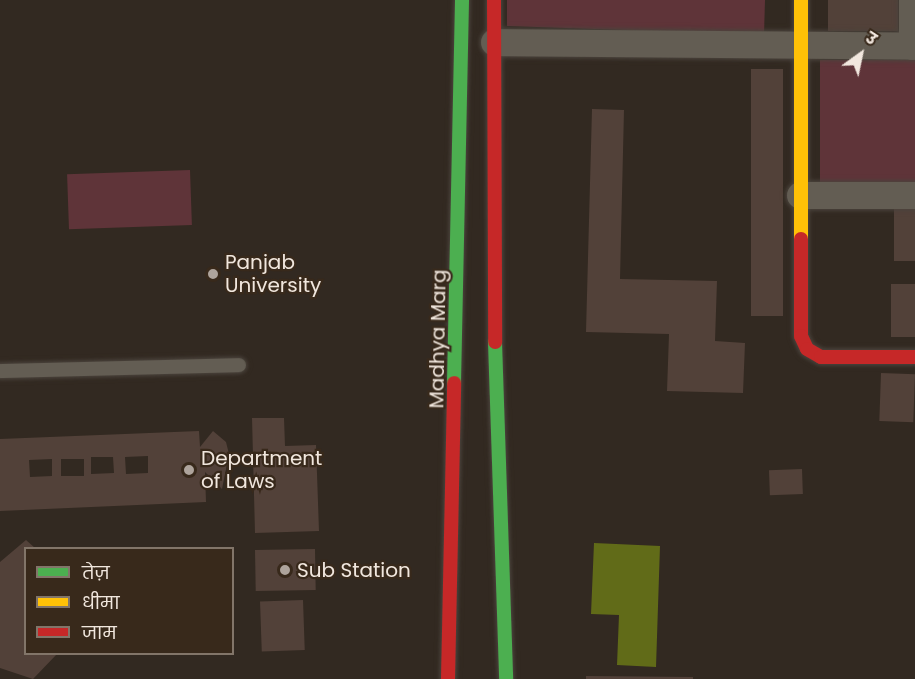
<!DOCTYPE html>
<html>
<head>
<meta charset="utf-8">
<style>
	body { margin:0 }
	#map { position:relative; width:915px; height:679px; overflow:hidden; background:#322921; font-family:Poppins,"Noto Sans Devanagari",sans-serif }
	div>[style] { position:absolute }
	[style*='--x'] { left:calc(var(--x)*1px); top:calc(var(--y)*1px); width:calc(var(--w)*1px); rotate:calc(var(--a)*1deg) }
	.green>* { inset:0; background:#5f3439; transform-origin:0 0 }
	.water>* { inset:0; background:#616b18 }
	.building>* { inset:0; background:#524139; transform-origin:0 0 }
	.roads { filter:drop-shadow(0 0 2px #4b443d) drop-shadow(0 0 2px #4b443d) }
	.lane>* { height:14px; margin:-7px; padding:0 7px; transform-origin:7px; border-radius:7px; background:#635d53 }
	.street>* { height:27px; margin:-13.5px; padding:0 13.5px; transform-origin:13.5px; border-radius:13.5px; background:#635d53 }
	.fast>* { height:14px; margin:-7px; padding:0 7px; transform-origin:7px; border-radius:7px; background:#4caf50 }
	.slow>* { height:14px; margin:-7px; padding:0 7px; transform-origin:7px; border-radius:7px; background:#ffc107 }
	.jam>* { height:14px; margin:-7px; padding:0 7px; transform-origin:7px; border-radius:7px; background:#c62828 }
	.dots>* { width:16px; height:16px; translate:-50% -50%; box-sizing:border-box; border:3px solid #38291b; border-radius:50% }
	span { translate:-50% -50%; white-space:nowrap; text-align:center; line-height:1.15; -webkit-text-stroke:4.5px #38291b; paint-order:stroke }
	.poi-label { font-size:20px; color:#f1e7de }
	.left { translate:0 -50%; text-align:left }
	.street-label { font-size:20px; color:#f1e7de }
	.legend { position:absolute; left:24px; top:547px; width:210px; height:108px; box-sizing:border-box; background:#38291b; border:2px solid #827569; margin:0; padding:8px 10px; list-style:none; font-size:18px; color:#f1e7de }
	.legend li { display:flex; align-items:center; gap:12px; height:30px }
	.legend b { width:30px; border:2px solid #827569 }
	.north { position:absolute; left:831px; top:24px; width:60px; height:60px; -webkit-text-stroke:4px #38291b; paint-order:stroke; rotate:33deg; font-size:16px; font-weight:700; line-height:24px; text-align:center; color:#f1e7de }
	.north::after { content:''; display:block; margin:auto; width:21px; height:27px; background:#f1e7de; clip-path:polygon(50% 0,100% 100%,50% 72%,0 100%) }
</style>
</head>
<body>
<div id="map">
	<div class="green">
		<i style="clip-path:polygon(507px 0,765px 0,764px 35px,507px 26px)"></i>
		<i style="left:820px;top:60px;width:95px;height:122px"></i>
		<i style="left:190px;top:170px;width:55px;height:123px;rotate:88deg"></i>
	</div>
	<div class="water">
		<i style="clip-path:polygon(594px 543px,660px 546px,656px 667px,617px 665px,619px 615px,591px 614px)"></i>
	</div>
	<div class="building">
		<i style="left:828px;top:0;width:70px;height:31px"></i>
		<i style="left:751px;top:69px;width:32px;height:247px"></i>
		<i style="clip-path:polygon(592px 109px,624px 110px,620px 279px,717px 281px,715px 341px,745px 343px,743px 393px,667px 391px,669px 334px,586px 332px)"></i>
		<i style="left:894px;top:209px;width:21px;height:52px"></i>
		<i style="left:915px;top:284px;width:53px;height:24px;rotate:90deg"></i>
		<i style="left:881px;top:373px;width:34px;height:48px;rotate:2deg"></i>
		<i style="clip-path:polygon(252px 418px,284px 418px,285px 446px,316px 445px,319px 531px,255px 533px)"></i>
		<i style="clip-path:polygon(evenodd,199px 431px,200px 447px,213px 431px,226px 442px,229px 454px,222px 489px,205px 472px,206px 502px,0 511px,0 439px,199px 431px,148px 456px,148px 473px,126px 474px,125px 457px,148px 456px,199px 431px,91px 457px,113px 457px,114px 473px,91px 474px,91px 457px,199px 431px,52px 459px,52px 476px,30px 477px,29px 460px,52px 459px,199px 431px,61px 459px,84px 459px,84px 476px,61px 476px,61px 459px)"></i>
		<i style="left:802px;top:469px;width:25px;height:33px;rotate:88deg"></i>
		<i style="clip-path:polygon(26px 540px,35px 548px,26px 548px,26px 654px,57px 654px,33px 679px,0 668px,0 562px)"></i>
		<i style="left:315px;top:549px;width:41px;height:60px;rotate:89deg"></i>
		<i style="left:303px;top:600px;width:50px;height:43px;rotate:88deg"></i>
		<i style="clip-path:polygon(586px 676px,693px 677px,693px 679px,586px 679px)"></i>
	</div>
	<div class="roads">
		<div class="lane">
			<i style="--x:0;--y:371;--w:239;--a:-1.4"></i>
		</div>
		<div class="street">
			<i style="--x:494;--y:42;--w:421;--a:0.5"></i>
			<i style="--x:912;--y:46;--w:46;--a:-90"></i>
			<i style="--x:800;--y:195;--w:115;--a:0"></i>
		</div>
		<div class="fast">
			<i style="--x:495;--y:342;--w:337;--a:88.1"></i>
			<i style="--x:454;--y:383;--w:383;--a:-88.8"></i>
		</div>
		<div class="slow">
			<i style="--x:801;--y:0;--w:239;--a:90"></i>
		</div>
		<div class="jam">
			<i style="--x:494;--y:0;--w:342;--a:89.8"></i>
			<i style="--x:801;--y:239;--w:97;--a:90"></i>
			<i style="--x:801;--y:336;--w:14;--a:65"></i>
			<i style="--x:807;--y:349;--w:16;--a:30"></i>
			<i style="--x:821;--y:357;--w:94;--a:0"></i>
			<i style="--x:448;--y:679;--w:296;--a:-88.8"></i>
		</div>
	</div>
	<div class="dots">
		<i style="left:213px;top:274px;background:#aea49c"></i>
		<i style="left:189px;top:470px;background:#aea49c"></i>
		<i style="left:285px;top:570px;background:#aea49c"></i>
	</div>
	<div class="poi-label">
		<span class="left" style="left:225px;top:274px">Panjab<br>University</span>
		<span class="left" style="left:201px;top:470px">Department<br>of Laws</span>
		<span class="left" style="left:297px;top:570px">Sub Station</span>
	</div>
	<div class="street-label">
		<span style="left:438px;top:339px;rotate:-89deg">Madhya Marg</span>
	</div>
	<ul class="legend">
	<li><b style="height:8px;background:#4caf50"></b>तेज़</li>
	<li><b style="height:8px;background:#ffc107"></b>धीमा</li>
	<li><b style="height:8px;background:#c62828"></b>जाम</li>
	</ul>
	<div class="north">उ</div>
</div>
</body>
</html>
